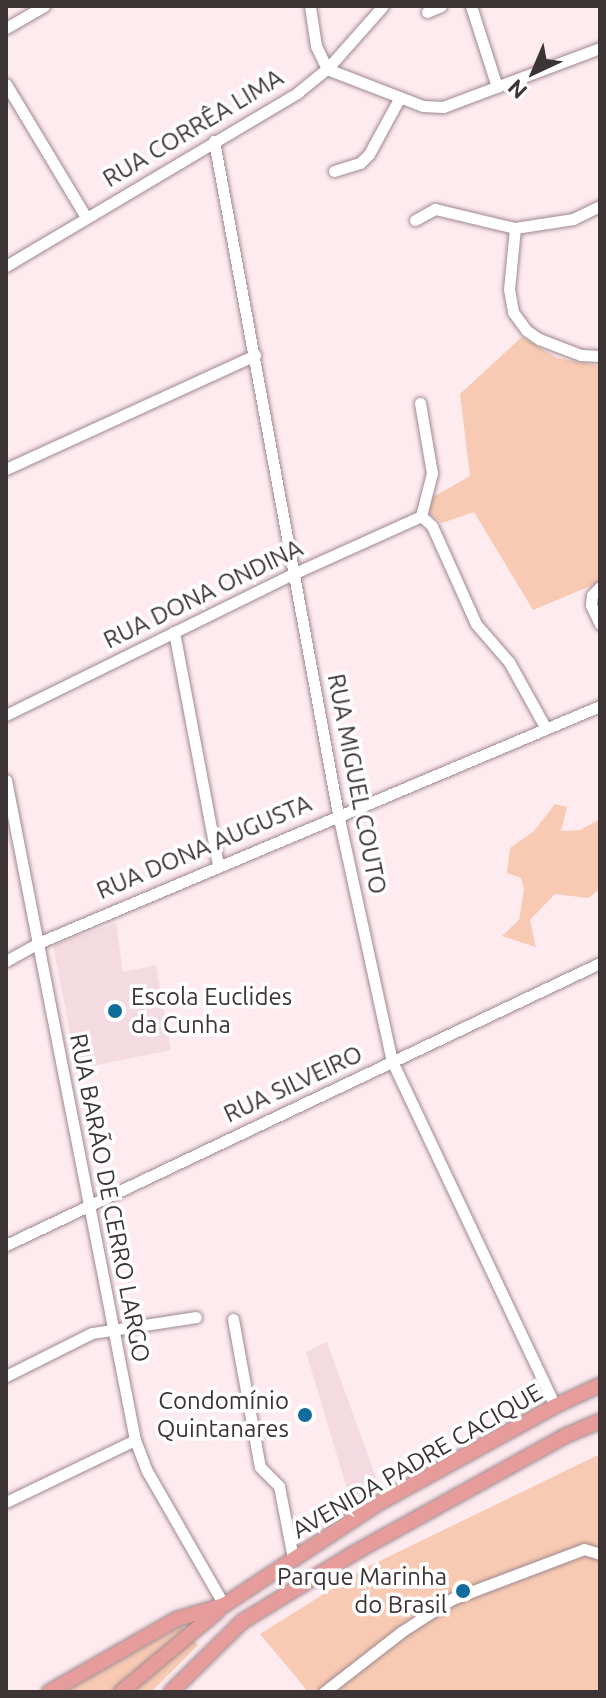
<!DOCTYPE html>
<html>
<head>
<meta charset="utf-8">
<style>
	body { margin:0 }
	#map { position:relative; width:606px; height:1698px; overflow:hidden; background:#feebf0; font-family:Ubuntu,sans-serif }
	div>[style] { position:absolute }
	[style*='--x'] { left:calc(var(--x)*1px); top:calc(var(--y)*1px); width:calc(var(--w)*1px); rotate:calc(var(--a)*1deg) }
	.built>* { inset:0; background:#f4dbe2 }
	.green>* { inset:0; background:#f8cab3 }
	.roads { filter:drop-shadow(0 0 2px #9e898e) drop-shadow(0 0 2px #9e898e) }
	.minor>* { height:11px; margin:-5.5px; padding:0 5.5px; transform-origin:5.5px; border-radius:5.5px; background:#fff }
	.major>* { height:14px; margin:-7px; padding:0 7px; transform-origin:7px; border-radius:7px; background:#e69c9b }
	.dots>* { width:22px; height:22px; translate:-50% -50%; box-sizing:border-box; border:4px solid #fff; border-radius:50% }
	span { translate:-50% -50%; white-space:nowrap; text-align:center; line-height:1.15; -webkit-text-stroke:7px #fff; paint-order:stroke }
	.street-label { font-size:24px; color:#3d3436 }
	.poi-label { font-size:24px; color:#3d3436 }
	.left { translate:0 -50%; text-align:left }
	.right { translate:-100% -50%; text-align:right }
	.frame { position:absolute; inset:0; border:8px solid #3d3436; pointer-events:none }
	.north { position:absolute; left:494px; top:32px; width:80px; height:80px; -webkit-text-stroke:6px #fff; paint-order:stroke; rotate:224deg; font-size:22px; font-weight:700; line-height:32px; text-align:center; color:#3d3436 }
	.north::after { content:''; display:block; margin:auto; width:28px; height:36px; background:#3d3436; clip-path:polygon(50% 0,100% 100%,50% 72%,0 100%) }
</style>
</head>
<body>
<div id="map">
	<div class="built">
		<i style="clip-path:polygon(116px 923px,123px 972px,156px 965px,171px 1050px,77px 1069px,53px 945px)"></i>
		<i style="clip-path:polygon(327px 1342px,379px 1486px,351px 1502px,306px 1352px)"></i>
	</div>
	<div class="green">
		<i style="clip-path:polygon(522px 337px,557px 358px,600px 366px,600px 582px,533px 610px,474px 512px,442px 523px,426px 511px,428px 500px,470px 476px,460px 394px)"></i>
		<i style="clip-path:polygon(555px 804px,567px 807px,561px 831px,580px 830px,600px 819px,600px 889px,588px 898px,555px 894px,530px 920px,536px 947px,502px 936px,519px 920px,524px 889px,521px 878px,507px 873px,510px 848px,534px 831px)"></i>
		<i style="clip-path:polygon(600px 1454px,600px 1692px,303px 1692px,306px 1689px,260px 1634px,365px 1568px)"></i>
		<i style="clip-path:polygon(181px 1626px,198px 1645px,151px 1692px,64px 1692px)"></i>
	</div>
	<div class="roads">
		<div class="minor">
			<i style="--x:310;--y:6;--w:40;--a:81.5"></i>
			<i style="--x:316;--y:46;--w:25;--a:64"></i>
			<i style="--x:327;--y:69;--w:103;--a:21.1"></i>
			<i style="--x:423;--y:106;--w:20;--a:3"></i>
			<i style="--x:443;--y:107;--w:168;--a:-20.6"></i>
			<i style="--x:471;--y:6;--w:85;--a:72.2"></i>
			<i style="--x:427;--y:12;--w:15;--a:-23"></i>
			<i style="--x:6;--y:28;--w:44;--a:-30.1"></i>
			<i style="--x:6;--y:84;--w:155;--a:59"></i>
			<i style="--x:214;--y:141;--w:684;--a:79.56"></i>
			<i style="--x:338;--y:814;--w:253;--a:77.7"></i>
			<i style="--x:392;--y:1061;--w:382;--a:64.7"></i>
			<i style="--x:334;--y:171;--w:27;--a:-17"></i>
			<i style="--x:360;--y:163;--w:13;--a:-45"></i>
			<i style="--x:369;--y:154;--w:63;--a:-61.4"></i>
			<i style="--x:415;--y:220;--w:23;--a:-29"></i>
			<i style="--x:435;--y:209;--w:82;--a:13.4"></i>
			<i style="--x:515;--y:228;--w:59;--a:-8.8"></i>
			<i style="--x:573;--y:219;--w:30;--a:-26"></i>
			<i style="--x:515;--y:228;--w:61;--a:95.6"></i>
			<i style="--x:509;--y:289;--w:23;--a:80"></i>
			<i style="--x:513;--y:312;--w:22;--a:54"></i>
			<i style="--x:526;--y:330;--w:16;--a:35"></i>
			<i style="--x:539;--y:339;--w:45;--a:20.9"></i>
			<i style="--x:581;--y:355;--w:19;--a:3"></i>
			<i style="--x:6;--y:266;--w:339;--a:-30.7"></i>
			<i style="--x:297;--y:93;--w:38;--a:-39"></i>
			<i style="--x:327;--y:69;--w:84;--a:-48.4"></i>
			<i style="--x:420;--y:403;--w:71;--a:80.3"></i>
			<i style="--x:432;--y:473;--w:44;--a:104.3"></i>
			<i style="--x:6;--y:469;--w:274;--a:-24.6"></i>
			<i style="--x:421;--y:516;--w:15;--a:42"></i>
			<i style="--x:432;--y:526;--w:107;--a:65.8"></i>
			<i style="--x:476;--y:624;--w:50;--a:49"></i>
			<i style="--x:509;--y:662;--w:74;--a:61"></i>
			<i style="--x:600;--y:587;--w:11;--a:135"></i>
			<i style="--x:592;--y:595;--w:10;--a:96"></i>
			<i style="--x:591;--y:605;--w:21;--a:65"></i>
			<i style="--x:174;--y:632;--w:237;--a:79.3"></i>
			<i style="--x:6;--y:715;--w:322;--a:-26.2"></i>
			<i style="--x:295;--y:573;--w:138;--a:-24.3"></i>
			<i style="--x:6;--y:780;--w:672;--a:78.94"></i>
			<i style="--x:135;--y:1440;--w:33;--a:69"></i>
			<i style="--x:147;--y:1471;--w:155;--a:60.1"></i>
			<i style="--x:6;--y:961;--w:37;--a:-29"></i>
			<i style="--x:38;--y:943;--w:610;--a:-22.87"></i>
			<i style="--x:6;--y:1245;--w:658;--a:-25.4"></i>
			<i style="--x:233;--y:1319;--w:150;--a:79.7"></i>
			<i style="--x:260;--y:1467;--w:27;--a:45"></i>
			<i style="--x:279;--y:1486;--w:73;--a:79"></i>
			<i style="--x:6;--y:1376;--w:96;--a:-26.6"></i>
			<i style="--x:92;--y:1333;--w:105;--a:-8.7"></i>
			<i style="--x:6;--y:1502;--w:143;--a:-25.7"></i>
			<i style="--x:324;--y:1692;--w:98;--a:-37.9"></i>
			<i style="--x:401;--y:1632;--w:61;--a:-32.9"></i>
			<i style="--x:452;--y:1599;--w:141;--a:-20.7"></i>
			<i style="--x:584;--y:1549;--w:17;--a:17"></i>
		</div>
		<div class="major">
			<i style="--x:49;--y:1692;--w:147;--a:-29.7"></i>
			<i style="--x:177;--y:1619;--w:49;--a:-16.6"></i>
			<i style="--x:224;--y:1605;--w:183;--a:-33.4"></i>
			<i style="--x:377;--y:1504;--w:203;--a:-28.8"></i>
			<i style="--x:555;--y:1406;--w:50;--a:-25"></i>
			<i style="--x:121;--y:1692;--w:126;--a:-39.9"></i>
			<i style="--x:171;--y:1692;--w:101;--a:-44.6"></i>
			<i style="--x:243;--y:1621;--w:130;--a:-31.5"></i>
			<i style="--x:354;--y:1553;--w:244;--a:-29"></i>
			<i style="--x:567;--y:1435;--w:36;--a:-23"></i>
		</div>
	</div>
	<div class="dots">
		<i style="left:115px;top:1011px;background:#116c9c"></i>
		<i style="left:305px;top:1415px;background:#116c9c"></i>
		<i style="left:463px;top:1591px;background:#116c9c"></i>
	</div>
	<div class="street-label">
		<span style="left:193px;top:128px;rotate:-31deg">RUA CORRÊA LIMA</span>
		<span style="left:203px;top:594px;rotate:-26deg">RUA DONA ONDINA</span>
		<span style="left:357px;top:784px;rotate:79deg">RUA MIGUEL COUTO</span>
		<span style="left:204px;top:847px;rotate:-23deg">RUA DONA AUGUSTA</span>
		<span style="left:293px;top:1084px;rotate:-25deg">RUA SILVEIRO</span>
		<span style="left:110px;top:1198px;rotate:79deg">RUA BARÃO DE CERRO LARGO</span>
		<span style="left:417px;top:1461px;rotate:-30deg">AVENIDA PADRE CACIQUE</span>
	</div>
	<div class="poi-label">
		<span class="left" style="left:131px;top:1011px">Escola Euclides<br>da Cunha</span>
		<span class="right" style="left:289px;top:1415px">Condomínio<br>Quintanares</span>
		<span class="right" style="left:447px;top:1591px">Parque Marinha<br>do Brasil</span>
	</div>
	<div class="frame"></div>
	<div class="north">N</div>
</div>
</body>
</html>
